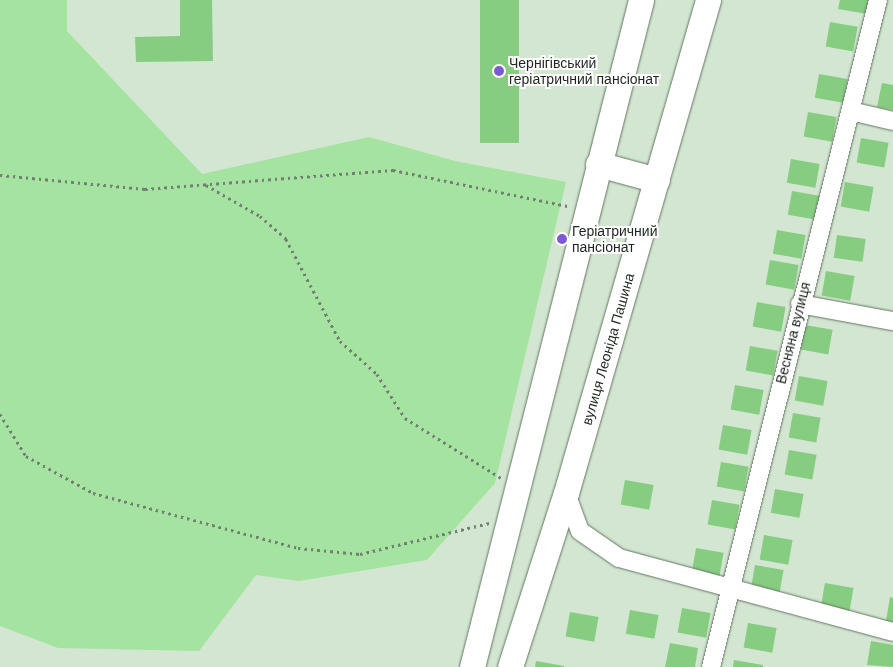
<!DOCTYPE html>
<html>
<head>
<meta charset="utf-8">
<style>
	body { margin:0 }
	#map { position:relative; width:893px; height:667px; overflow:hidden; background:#d2e6d1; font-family:Helvetica,sans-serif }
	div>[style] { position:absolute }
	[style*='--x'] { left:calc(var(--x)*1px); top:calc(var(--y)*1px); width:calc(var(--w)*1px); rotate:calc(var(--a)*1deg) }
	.green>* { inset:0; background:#a5e4a0 }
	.building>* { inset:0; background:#86cd81; transform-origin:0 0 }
	.path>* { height:2.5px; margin-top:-1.25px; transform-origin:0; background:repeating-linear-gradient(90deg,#727f72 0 2.5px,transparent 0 6.5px) }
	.roads { filter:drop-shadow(0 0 1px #657663) drop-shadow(0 0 1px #657663) }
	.street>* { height:18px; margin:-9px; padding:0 9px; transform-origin:9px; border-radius:9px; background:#fff }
	.secondary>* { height:25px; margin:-12.5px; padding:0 12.5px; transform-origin:12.5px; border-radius:12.5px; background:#fff }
	.dots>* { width:14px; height:14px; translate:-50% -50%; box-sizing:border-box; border:2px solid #fff; border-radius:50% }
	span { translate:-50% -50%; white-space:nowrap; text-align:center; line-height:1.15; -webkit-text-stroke:4px #fff; paint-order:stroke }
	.poi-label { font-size:14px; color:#1e251e }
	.left { translate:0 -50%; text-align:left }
	.street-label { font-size:14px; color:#1e251e }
</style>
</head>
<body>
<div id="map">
	<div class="green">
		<i style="clip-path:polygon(0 0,67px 0,67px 31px,202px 174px,369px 137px,455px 161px,566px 182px,495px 483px,427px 560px,299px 581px,256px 575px,199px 651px,58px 648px,0 626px)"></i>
	</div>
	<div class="building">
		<i style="clip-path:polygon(180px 0,212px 0,213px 61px,136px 62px,135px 37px,180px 36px)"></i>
		<i style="left:480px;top:0;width:39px;height:143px"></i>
		<i style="clip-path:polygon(840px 0,869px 0,867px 14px,838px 9px)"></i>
		<i style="left:830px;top:22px;width:28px;height:25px;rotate:10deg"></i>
		<i style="left:819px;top:74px;width:29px;height:24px;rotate:10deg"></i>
		<i style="clip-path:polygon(882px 83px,893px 85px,893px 110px,877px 107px)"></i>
		<i style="left:808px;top:112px;width:29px;height:25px;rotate:10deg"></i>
		<i style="left:861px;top:138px;width:28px;height:25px;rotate:10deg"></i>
		<i style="left:791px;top:159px;width:29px;height:24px;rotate:10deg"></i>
		<i style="left:845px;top:182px;width:29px;height:25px;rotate:10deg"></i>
		<i style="left:792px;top:191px;width:29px;height:24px;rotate:10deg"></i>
		<i style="left:777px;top:230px;width:29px;height:24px;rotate:10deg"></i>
		<i style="left:837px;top:235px;width:29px;height:23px;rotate:8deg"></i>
		<i style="left:770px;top:260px;width:29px;height:25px;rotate:10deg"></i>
		<i style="left:826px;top:271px;width:29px;height:25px;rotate:10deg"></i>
		<i style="left:757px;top:302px;width:29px;height:25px;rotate:10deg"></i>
		<i style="left:805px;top:325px;width:28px;height:25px;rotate:10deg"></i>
		<i style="left:750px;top:346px;width:28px;height:25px;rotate:10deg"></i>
		<i style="left:799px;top:376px;width:29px;height:25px;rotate:10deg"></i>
		<i style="left:735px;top:385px;width:29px;height:25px;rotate:10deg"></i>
		<i style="left:793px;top:413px;width:28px;height:25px;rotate:10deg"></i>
		<i style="left:723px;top:425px;width:29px;height:25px;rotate:10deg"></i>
		<i style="left:789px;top:450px;width:28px;height:25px;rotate:10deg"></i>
		<i style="left:721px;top:462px;width:28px;height:25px;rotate:10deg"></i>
		<i style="left:625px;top:480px;width:29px;height:25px;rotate:10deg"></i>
		<i style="left:775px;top:489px;width:29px;height:24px;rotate:10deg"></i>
		<i style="left:712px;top:500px;width:28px;height:25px;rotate:10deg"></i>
		<i style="left:764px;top:535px;width:29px;height:25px;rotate:10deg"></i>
		<i style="left:696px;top:548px;width:28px;height:25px;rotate:10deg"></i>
		<i style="left:755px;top:565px;width:29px;height:24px;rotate:10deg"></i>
		<i style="left:825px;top:583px;width:29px;height:25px;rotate:10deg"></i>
		<i style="clip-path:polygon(890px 597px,893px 598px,893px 622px,886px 621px)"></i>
		<i style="left:682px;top:608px;width:29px;height:25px;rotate:10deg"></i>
		<i style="left:630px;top:610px;width:29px;height:24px;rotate:10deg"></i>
		<i style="left:570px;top:612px;width:29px;height:25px;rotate:10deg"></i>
		<i style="left:748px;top:623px;width:29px;height:25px;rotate:10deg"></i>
		<i style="clip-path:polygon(871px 641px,893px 645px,893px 667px,867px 665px)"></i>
		<i style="clip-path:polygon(670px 643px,698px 648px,695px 667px,665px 667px)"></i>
		<i style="clip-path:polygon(734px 660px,763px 665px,763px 667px,733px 667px)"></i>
		<i style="clip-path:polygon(536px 661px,564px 666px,564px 667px,535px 667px)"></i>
	</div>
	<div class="path">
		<i style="--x:0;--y:175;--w:146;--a:5.5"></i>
		<i style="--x:145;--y:189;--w:249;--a:-4.4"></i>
		<i style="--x:393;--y:170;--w:178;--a:11.7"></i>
		<i style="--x:206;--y:185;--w:62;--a:29.9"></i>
		<i style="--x:260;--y:216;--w:35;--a:41"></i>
		<i style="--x:286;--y:239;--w:115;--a:62.1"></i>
		<i style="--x:340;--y:341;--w:50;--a:41.7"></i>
		<i style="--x:377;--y:374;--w:52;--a:57.5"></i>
		<i style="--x:405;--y:418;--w:113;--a:32"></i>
		<i style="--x:0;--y:414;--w:49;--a:58.2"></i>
		<i style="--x:26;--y:456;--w:77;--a:28.9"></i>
		<i style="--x:93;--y:493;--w:212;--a:15"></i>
		<i style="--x:298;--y:548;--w:62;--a:5.5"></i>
		<i style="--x:360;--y:554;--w:133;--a:-13.5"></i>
	</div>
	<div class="roads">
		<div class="street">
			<i style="--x:851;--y:111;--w:43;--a:13.4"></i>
			<i style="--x:800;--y:304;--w:95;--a:10.4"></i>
			<i style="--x:566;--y:493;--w:40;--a:69.8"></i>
			<i style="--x:580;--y:531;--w:47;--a:34.7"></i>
			<i style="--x:619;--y:558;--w:284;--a:15.1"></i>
			<i style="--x:711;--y:667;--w:688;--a:-75.94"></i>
		</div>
		<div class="secondary">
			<i style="--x:598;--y:164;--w:61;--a:15.2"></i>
			<i style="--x:472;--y:667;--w:688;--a:-75.78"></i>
			<i style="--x:510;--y:667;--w:183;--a:-72.2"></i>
			<i style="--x:566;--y:493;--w:513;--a:-73.93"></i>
		</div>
	</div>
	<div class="dots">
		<i style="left:499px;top:71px;background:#7d5ad5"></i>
		<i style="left:562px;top:239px;background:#7d5ad5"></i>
	</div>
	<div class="poi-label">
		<span class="left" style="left:509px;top:71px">Чернігівський<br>геріатричний пансіонат</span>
		<span class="left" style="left:572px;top:239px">Геріатричний<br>пансіонат</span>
	</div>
	<div class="street-label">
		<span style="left:793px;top:333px;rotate:-76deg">Весняна вулиця</span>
		<span style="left:608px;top:349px;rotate:-74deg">вулиця Леоніда Пашина</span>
	</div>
</div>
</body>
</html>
